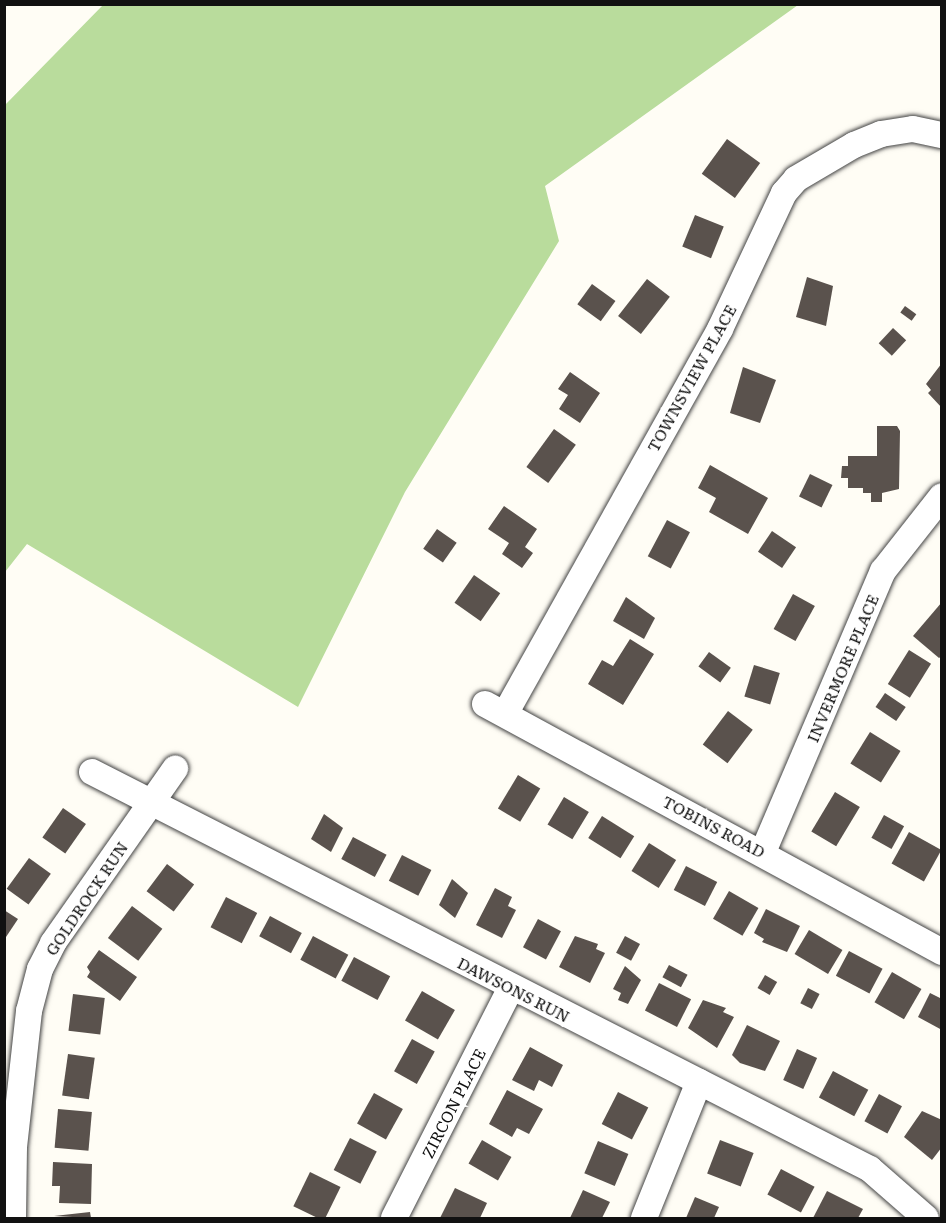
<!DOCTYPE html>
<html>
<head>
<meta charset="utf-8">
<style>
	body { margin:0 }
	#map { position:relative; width:946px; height:1223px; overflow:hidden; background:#fffdf5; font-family:Literata,serif }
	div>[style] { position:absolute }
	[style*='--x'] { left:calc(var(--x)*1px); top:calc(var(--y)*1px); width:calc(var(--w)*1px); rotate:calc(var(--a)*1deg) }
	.forest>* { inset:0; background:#b9dc9c }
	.building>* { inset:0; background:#5a524d; transform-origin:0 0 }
	.roads { filter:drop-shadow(0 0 2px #444) drop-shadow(0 0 2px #444) }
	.minor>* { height:26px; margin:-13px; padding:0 13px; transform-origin:13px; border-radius:13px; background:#fff }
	span { translate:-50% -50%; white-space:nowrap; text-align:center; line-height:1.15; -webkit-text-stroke:6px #fff; paint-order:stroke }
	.street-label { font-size:16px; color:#111 }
	.frame { position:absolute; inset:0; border:6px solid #111; pointer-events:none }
</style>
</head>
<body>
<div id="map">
	<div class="forest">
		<i style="clip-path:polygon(103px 5px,798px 5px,545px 186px,559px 241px,405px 492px,298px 707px,27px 544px,5px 572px,5px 105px)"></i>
	</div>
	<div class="building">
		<i style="left:727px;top:139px;width:41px;height:43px;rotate:36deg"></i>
		<i style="left:695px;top:215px;width:31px;height:34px;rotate:22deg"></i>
		<i style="clip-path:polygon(807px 277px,833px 286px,826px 326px,796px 317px)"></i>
		<i style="left:647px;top:279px;width:29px;height:47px;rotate:38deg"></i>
		<i style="left:592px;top:284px;width:29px;height:25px;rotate:36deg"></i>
		<i style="left:905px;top:306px;width:14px;height:8px;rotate:36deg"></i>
		<i style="left:893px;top:328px;width:18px;height:21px;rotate:43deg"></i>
		<i style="clip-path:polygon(942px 363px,942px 408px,928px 393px,931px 390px,926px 384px)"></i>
		<i style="clip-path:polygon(743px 367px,776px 380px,760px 423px,730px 413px)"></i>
		<i style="clip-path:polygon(570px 372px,600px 393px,580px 423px,559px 409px,568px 395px,558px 389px)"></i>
		<i style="clip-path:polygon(877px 426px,897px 426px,900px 431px,899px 489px,882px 493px,882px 502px,871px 502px,871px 493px,863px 493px,863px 488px,848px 488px,848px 478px,841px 478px,842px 466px,848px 466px,848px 456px,877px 456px)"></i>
		<i style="left:554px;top:429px;width:27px;height:47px;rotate:36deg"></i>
		<i style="clip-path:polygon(710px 465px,768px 498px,748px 534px,709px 512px,716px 498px,698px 488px)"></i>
		<i style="left:810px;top:474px;width:25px;height:25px;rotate:26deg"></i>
		<i style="clip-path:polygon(504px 506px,537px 529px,525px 547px,533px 553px,522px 568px,502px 554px,509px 543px,488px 529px)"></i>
		<i style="left:667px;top:520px;width:26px;height:41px;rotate:28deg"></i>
		<i style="left:437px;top:529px;width:24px;height:24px;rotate:35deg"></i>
		<i style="left:772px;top:531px;width:29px;height:25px;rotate:34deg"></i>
		<i style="left:474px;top:575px;width:32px;height:34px;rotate:35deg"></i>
		<i style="left:793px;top:594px;width:25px;height:40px;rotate:29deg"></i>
		<i style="clip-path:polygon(626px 597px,655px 618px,644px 639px,613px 621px)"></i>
		<i style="clip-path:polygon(942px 602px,942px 656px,939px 658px,913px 636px)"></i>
		<i style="clip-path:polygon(630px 639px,654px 654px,623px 705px,588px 684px,602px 660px,613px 666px)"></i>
		<i style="left:909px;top:650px;width:26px;height:40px;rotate:32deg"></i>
		<i style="left:709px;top:652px;width:27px;height:18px;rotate:36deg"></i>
		<i style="left:754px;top:665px;width:27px;height:33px;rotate:17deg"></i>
		<i style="left:885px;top:693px;width:25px;height:17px;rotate:34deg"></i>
		<i style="left:728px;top:711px;width:31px;height:42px;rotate:37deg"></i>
		<i style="left:870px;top:732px;width:36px;height:37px;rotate:32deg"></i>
		<i style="left:518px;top:775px;width:26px;height:39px;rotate:31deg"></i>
		<i style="left:835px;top:792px;width:29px;height:46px;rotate:31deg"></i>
		<i style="left:564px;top:797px;width:29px;height:32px;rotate:31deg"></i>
		<i style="left:63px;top:808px;width:28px;height:36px;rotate:35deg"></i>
		<i style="clip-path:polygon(324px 814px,343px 828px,331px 852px,311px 839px)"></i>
		<i style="left:884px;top:815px;width:23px;height:26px;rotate:29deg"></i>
		<i style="left:602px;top:816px;width:38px;height:26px;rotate:32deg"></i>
		<i style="left:909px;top:832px;width:37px;height:36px;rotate:29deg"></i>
		<i style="left:353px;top:837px;width:38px;height:25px;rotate:28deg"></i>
		<i style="left:649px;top:843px;width:32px;height:33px;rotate:32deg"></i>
		<i style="left:402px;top:855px;width:33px;height:29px;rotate:27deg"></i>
		<i style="left:29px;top:858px;width:27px;height:38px;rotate:36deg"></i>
		<i style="left:167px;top:864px;width:34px;height:34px;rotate:37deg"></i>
		<i style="left:686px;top:866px;width:35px;height:27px;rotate:27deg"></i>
		<i style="clip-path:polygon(452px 879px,468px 893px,455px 918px,439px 905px)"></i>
		<i style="clip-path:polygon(495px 888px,512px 897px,508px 906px,516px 910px,502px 938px,476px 925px)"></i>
		<i style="left:729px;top:891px;width:34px;height:32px;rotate:30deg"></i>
		<i style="left:226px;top:897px;width:35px;height:34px;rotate:27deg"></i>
		<i style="left:132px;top:906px;width:38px;height:40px;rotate:37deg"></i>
		<i style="clip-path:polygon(766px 909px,800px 926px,787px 952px,762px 942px,764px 939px,754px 933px)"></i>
		<i style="clip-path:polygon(4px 910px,18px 919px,4px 940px)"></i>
		<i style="left:270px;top:916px;width:36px;height:23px;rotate:28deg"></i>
		<i style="left:538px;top:919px;width:26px;height:32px;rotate:28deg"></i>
		<i style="left:809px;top:930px;width:39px;height:28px;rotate:31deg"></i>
		<i style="left:313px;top:936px;width:40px;height:27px;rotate:28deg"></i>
		<i style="clip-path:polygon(575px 936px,598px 944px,596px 949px,605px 953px,590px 983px,559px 967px)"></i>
		<i style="left:625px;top:936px;width:17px;height:19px;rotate:28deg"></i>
		<i style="clip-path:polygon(99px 950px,137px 977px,120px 1001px,87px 977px,90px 972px,87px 967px)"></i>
		<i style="left:849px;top:951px;width:38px;height:28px;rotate:28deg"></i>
		<i style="left:354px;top:957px;width:41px;height:27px;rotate:28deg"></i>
		<i style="left:669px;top:965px;width:21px;height:14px;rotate:28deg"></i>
		<i style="clip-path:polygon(625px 966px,641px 980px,628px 1004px,618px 1000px,621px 993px,613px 989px)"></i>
		<i style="left:892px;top:972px;width:34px;height:35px;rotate:30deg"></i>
		<i style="left:765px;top:975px;width:14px;height:15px;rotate:30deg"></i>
		<i style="left:659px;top:983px;width:36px;height:31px;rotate:27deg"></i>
		<i style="left:808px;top:988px;width:13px;height:17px;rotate:27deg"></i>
		<i style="left:422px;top:991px;width:38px;height:34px;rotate:30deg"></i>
		<i style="clip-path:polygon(930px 993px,942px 999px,942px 1030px,918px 1017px)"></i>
		<i style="left:73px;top:994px;width:32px;height:37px;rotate:7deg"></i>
		<i style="clip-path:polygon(703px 1000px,726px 1008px,723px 1012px,734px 1017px,717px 1048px,688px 1028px)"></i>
		<i style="clip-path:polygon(747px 1025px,780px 1041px,765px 1071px,740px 1063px,732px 1055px)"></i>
		<i style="left:412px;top:1039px;width:26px;height:37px;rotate:29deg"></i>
		<i style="clip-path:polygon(530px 1047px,563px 1065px,552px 1087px,539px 1080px,534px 1091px,512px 1080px)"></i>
		<i style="left:797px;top:1049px;width:22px;height:34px;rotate:24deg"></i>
		<i style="left:68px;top:1054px;width:27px;height:42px;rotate:8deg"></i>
		<i style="left:833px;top:1071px;width:40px;height:30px;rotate:28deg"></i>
		<i style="clip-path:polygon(507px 1090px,543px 1109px,529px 1134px,517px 1128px,512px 1137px,489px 1124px)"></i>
		<i style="left:618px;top:1092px;width:34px;height:36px;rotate:27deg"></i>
		<i style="left:374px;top:1093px;width:33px;height:35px;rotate:29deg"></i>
		<i style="left:879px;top:1094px;width:26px;height:31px;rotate:28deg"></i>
		<i style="left:58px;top:1109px;width:34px;height:39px;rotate:5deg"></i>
		<i style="clip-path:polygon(922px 1111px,942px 1120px,942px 1147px,932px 1160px,904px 1137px)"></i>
		<i style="left:350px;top:1138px;width:30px;height:36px;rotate:27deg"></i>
		<i style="left:482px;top:1140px;width:34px;height:27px;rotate:30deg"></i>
		<i style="left:720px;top:1140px;width:36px;height:36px;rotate:21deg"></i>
		<i style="left:598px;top:1141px;width:33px;height:35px;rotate:23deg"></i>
		<i style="clip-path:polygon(53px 1162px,92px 1164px,91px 1204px,59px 1203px,60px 1186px,52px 1186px)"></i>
		<i style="left:781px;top:1169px;width:38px;height:29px;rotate:28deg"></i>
		<i style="left:310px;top:1172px;width:34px;height:38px;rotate:26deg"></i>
		<i style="clip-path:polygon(455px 1188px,487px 1203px,480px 1218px,440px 1218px)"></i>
		<i style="clip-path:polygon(583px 1190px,610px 1202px,602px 1218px,570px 1218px)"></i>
		<i style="clip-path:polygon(827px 1191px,863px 1209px,858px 1218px,813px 1218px)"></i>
		<i style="clip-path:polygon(695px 1197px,719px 1207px,714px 1218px,686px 1218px)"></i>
		<i style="clip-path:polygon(90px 1212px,91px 1218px,54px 1216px)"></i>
	</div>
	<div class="roads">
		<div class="minor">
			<i style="--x:485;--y:704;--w:520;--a:28.49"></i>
			<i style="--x:505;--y:714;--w:441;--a:-60.8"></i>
			<i style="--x:720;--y:329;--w:150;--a:-64.8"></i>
			<i style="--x:784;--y:193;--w:18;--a:-49"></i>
			<i style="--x:796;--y:179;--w:67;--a:-30.4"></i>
			<i style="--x:854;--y:145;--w:29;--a:-22"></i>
			<i style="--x:881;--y:134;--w:32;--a:-9"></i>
			<i style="--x:913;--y:129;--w:30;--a:12"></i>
			<i style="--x:92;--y:772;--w:873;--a:27.03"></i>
			<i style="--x:870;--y:1169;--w:74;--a:41.2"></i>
			<i style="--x:763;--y:852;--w:306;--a:-66.9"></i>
			<i style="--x:883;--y:571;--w:95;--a:-51.8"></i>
			<i style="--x:13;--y:1218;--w:71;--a:-89.2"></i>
			<i style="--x:14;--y:1147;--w:137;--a:-83.7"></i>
			<i style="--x:29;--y:1011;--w:43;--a:-75.3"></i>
			<i style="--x:40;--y:969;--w:29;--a:-63"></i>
			<i style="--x:53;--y:943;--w:213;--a:-55"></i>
			<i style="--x:394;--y:1218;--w:259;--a:-63.1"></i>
			<i style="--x:644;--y:1218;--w:147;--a:-68"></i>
		</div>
	</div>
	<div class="street-label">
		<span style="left:691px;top:378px;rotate:-61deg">TOWNSVIEW PLACE</span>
		<span style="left:842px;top:668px;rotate:-67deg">INVERMORE PLACE</span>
		<span style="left:714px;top:826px;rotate:28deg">TOBINS ROAD</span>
		<span style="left:86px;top:898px;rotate:-56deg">GOLDROCK RUN</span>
		<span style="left:514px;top:989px;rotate:27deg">DAWSONS RUN</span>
		<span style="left:453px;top:1103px;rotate:-63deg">ZIRCON PLACE</span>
	</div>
	<div class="frame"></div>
</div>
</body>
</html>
